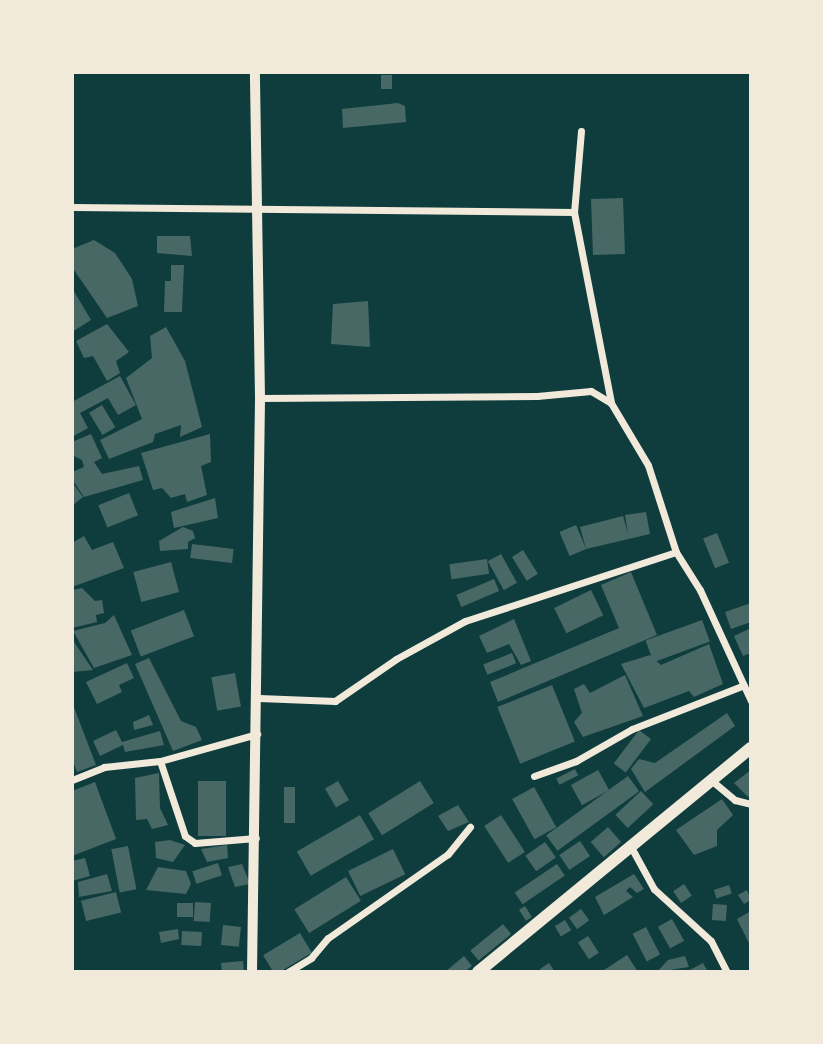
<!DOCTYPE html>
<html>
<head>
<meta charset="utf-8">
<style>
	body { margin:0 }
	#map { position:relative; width:823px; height:1044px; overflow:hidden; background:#0f3d3e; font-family:Signika,sans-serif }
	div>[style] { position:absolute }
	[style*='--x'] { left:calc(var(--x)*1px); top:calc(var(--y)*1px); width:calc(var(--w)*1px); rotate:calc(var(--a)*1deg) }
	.building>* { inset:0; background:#486865; transform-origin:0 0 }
	.minor>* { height:7px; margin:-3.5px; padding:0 3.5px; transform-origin:3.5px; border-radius:3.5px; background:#f1e9da }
	.tertiary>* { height:10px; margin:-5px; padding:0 5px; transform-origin:5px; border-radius:5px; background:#f1e9da }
	.primary>* { height:12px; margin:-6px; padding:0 6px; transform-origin:6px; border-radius:6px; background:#f1e9da }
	span { translate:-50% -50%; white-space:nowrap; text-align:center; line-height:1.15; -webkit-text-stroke:7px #f1e9da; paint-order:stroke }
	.frame { position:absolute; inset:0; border:74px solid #f1e9da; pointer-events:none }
</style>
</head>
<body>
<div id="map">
	<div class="building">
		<i style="left:381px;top:75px;width:11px;height:14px"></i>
		<i style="clip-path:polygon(398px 103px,405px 106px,406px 122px,343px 128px,342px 109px)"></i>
		<i style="left:623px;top:198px;width:56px;height:32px;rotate:88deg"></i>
		<i style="clip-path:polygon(157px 236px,190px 236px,192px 256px,157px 253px)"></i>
		<i style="clip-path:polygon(94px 240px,115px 253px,132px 279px,138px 306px,107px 318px,72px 267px,72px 249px)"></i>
		<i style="clip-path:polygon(171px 265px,184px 265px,182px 312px,164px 312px,165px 281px,171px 281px)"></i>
		<i style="clip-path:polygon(72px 288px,91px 320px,72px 332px)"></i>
		<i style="clip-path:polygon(368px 301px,370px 347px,331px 344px,333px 304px)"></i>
		<i style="clip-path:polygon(107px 324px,129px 352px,116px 361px,120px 373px,107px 381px,93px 356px,84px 358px,76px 341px)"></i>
		<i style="clip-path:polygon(166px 327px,185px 361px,202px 427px,180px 437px,181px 425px,155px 434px,153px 442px,109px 459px,100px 440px,142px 419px,126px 378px,152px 358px,150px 336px)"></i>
		<i style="clip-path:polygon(120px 376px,136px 405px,118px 415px,108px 398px,80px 413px,88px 428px,72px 437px,72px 402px)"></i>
		<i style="left:102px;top:405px;width:26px;height:15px;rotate:59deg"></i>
		<i style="clip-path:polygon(91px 434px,102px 458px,94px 462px,102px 474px,139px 466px,143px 480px,84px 497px,72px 479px,72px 472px,84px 467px,82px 460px,72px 455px,72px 442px)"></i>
		<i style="clip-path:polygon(210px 434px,211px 462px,201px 466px,207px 495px,187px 502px,185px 494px,171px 498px,162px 488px,153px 490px,141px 453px)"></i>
		<i style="clip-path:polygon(72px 482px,83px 497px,72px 506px)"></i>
		<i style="left:129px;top:493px;width:24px;height:33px;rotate:68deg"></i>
		<i style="clip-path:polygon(215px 498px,218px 518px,174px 528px,171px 512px)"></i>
		<i style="clip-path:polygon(646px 512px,650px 534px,586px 549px,580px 527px,623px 516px,628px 534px,625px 515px)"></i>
		<i style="left:576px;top:525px;width:26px;height:18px;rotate:67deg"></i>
		<i style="clip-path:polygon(183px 527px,193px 531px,195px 538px,188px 542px,188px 549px,160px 551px,159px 541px)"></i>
		<i style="left:717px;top:533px;width:32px;height:15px;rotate:68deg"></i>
		<i style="clip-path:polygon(84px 536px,92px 550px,113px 542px,124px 568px,72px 587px,72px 543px)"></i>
		<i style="left:192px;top:544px;width:42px;height:14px;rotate:7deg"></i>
		<i style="left:523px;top:550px;width:28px;height:13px;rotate:58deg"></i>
		<i style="left:501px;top:554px;width:33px;height:15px;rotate:61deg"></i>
		<i style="left:487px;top:559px;width:15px;height:38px;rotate:82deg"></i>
		<i style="left:171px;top:562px;width:31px;height:39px;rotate:75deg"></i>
		<i style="clip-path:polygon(631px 572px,657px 635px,498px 702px,490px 682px,619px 628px,601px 585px)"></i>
		<i style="left:494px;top:579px;width:13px;height:41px;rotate:67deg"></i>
		<i style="clip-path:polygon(82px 588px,95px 601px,102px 600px,104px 613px,96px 615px,97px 622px,72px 628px,72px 590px)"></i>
		<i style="left:591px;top:590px;width:28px;height:41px;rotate:64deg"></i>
		<i style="clip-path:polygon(751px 603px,751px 622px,731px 629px,725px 612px)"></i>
		<i style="left:184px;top:610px;width:28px;height:57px;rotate:69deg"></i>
		<i style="clip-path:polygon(114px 615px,132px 655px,94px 668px,73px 631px,105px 623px)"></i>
		<i style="clip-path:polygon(514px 619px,531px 661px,521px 665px,509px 644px,487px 653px,479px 636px)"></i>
		<i style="left:702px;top:620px;width:23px;height:60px;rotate:70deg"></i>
		<i style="clip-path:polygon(751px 628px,751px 653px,743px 656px,734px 636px)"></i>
		<i style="clip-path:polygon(72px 639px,93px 670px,72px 672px)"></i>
		<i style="clip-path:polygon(709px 644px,723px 684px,694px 697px,689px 691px,644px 708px,621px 664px,650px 655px,661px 665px)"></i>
		<i style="left:512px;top:653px;width:11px;height:31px;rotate:68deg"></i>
		<i style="clip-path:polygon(149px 658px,181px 721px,196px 727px,202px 740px,173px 751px,135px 664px)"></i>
		<i style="clip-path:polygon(127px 663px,134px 678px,119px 685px,122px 692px,97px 704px,86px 682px)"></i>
		<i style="left:235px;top:673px;width:34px;height:24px;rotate:80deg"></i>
		<i style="clip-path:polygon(625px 675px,643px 716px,583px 737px,574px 722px,582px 713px,574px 689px,584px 684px,590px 693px)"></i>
		<i style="left:552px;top:685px;width:61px;height:59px;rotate:68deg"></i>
		<i style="clip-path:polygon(72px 702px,96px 765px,77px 772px,72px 758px)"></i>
		<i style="clip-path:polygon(727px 713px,735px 726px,645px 792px,631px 769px,639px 759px,655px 763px)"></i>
		<i style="clip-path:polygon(149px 715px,153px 725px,134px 730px,133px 722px)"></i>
		<i style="clip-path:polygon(116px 730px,122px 742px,160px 731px,164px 745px,125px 752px,123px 745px,100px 756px,93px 741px)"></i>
		<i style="left:639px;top:730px;width:15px;height:42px;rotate:37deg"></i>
		<i style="left:575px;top:769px;width:7px;height:21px;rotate:63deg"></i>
		<i style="left:598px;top:770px;width:23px;height:31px;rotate:61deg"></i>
		<i style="clip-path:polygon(751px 770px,751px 796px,748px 797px,734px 783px)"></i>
		<i style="clip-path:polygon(159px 773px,160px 808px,168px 825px,152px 829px,147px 819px,136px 820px,135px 778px)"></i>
		<i style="left:628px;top:776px;width:19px;height:101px;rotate:54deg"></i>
		<i style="left:198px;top:781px;width:28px;height:55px"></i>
		<i style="left:338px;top:781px;width:22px;height:15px;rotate:60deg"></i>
		<i style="left:420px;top:781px;width:26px;height:61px;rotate:58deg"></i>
		<i style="clip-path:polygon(95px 782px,116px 839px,72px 856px,72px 791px)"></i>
		<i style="left:284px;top:787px;width:11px;height:36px"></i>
		<i style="left:534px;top:787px;width:46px;height:25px;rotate:61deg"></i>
		<i style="left:641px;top:791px;width:18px;height:35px;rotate:47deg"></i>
		<i style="clip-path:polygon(722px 799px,733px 815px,717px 830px,717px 846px,694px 855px,676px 830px)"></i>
		<i style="clip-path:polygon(458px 805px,469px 822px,448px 831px,438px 816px)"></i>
		<i style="left:360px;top:815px;width:28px;height:73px;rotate:60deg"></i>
		<i style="left:501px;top:815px;width:44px;height:20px;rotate:57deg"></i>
		<i style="left:608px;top:827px;width:20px;height:23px;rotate:49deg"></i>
		<i style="clip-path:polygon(170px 840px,185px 845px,173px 862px,156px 858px,155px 842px)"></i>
		<i style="left:580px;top:841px;width:18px;height:25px;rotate:56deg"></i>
		<i style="left:545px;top:842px;width:19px;height:24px;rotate:55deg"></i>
		<i style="clip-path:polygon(227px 845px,228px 858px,207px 862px,201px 849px)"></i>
		<i style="left:128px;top:846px;width:44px;height:17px;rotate:79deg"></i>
		<i style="left:393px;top:849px;width:28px;height:50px;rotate:64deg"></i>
		<i style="clip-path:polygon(85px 858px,90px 876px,72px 881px,72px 861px)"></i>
		<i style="left:218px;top:863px;width:13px;height:27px;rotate:72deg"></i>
		<i style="clip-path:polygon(242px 864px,250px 884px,235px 887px,228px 867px)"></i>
		<i style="left:557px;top:864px;width:14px;height:51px;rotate:56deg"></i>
		<i style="clip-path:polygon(158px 867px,186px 871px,191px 884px,186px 894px,146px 890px)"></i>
		<i style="clip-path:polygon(107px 874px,112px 891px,79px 897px,78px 882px)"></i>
		<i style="clip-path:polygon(634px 874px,644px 889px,637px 893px,630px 887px,626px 891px,633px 897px,604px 915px,595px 897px)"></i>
		<i style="left:346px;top:877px;width:28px;height:61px;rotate:58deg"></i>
		<i style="left:684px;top:884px;width:14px;height:13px;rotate:56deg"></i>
		<i style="left:729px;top:885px;width:9px;height:16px;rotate:72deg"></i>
		<i style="clip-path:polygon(747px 890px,751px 900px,744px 904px,738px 895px)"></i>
		<i style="left:116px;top:892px;width:21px;height:36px;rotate:76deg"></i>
		<i style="left:195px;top:902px;width:16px;height:19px;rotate:4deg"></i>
		<i style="left:177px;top:903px;width:16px;height:14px"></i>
		<i style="left:713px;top:904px;width:14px;height:16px;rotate:4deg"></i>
		<i style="left:525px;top:906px;width:13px;height:7px;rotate:58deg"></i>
		<i style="left:581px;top:909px;width:14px;height:15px;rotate:54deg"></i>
		<i style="clip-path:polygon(751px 911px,751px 947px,737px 919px)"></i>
		<i style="left:672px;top:919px;width:25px;height:16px;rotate:61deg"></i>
		<i style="left:565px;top:920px;width:12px;height:12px;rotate:59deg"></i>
		<i style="left:503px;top:924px;width:13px;height:42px;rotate:51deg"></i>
		<i style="left:223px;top:925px;width:18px;height:20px;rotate:6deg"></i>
		<i style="left:646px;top:927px;width:31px;height:15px;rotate:63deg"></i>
		<i style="clip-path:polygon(178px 929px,179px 939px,161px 943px,159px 932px)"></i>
		<i style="left:182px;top:931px;width:20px;height:14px;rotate:3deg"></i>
		<i style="left:300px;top:933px;width:23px;height:43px;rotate:59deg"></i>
		<i style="left:588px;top:936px;width:20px;height:12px;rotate:57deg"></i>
		<i style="clip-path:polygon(627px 955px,638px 972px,601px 972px)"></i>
		<i style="clip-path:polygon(464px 956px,472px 966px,464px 972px,445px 972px)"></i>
		<i style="clip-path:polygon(685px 956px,689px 967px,657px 972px,668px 960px)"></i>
		<i style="clip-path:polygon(243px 961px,244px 972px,222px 972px,221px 963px)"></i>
		<i style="clip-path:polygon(549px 963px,555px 972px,542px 972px,540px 969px)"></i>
		<i style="clip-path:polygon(703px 963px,708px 972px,686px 972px)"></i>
	</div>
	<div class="minor">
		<i style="--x:581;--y:131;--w:81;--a:94.9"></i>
		<i style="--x:574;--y:212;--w:195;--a:79"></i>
		<i style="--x:72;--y:207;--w:502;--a:0.57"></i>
		<i style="--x:260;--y:398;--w:277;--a:-0.4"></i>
		<i style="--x:537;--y:396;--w:54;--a:-5.3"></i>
		<i style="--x:591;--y:391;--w:23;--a:31"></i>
		<i style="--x:611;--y:403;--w:72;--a:59.2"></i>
		<i style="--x:648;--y:465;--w:91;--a:72.2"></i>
		<i style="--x:676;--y:552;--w:45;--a:57.7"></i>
		<i style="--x:700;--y:590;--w:122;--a:65.3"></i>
		<i style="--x:259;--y:698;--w:76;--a:2.3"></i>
		<i style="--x:335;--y:701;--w:74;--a:-34.5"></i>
		<i style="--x:396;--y:659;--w:79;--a:-28.8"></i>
		<i style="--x:465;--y:621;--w:222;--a:-18.1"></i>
		<i style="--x:160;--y:761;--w:79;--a:71.6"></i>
		<i style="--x:185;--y:836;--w:12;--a:35"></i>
		<i style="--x:195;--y:843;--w:61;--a:-4.7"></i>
		<i style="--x:534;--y:776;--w:45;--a:-19.7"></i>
		<i style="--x:576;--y:761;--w:64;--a:-29.7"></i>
		<i style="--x:632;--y:729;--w:120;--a:-21.4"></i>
		<i style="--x:72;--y:780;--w:35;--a:-22"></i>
		<i style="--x:104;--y:767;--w:56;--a:-6.1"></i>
		<i style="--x:160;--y:761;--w:101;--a:-15.6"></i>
		<i style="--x:711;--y:780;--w:31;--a:40"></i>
		<i style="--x:735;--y:800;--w:16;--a:14"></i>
		<i style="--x:631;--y:847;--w:48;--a:61.3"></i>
		<i style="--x:654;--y:889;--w:77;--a:42.4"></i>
		<i style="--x:711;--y:941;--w:35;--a:63"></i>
		<i style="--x:288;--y:972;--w:27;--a:-31"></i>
		<i style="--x:311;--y:958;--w:26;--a:-50"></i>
		<i style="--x:328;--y:938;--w:146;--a:-35"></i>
		<i style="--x:448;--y:854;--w:35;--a:-51"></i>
	</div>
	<div class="tertiary">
		<i style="--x:252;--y:972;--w:574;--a:-89.2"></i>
		<i style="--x:260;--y:398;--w:326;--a:-90.9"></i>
	</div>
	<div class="primary">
		<i style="--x:478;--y:972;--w:353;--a:-39.4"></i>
	</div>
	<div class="frame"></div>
</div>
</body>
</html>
